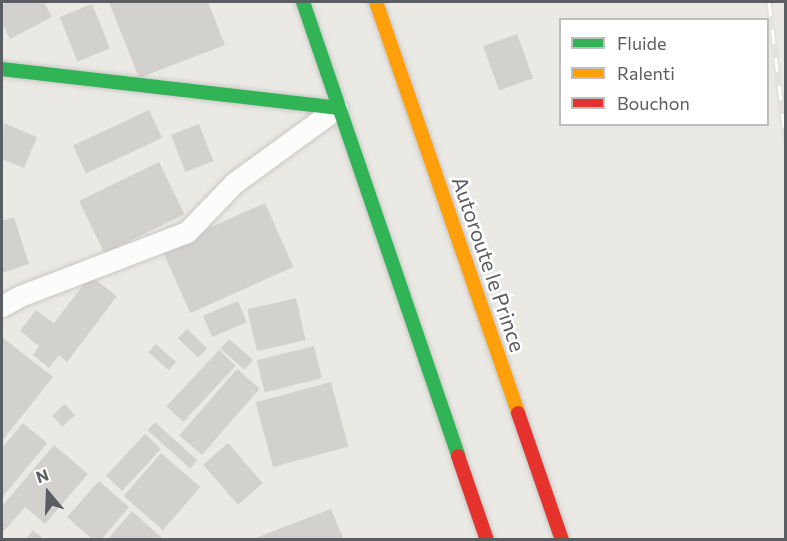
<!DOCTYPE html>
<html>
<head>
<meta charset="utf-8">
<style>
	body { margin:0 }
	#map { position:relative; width:787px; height:541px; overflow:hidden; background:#eae9e4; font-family:Commissioner,sans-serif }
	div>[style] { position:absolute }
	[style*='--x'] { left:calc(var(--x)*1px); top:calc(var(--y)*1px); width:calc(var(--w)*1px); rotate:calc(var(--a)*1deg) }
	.building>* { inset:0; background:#d2d1ce; transform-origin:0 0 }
	.roads { filter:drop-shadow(0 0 2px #c6c6c5) drop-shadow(0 0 2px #c6c6c5) }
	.lane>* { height:21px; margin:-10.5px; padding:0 10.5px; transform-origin:10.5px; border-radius:10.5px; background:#fcfcfb }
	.fast>* { height:14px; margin:-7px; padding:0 7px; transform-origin:7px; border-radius:7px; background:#30b455 }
	.slow>* { height:14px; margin:-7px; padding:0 7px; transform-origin:7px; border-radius:7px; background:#ff9f0a }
	.jam>* { height:14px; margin:-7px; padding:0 7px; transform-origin:7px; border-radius:7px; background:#e5322d }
	.rail>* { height:7px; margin-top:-3.5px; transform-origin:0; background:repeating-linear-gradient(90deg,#fff 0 14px,#e2e2e1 0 28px); box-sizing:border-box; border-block:2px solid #e2e2e1 }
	span { translate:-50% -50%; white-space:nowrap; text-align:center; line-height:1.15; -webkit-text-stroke:5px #fff; paint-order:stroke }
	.street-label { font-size:21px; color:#5a5d62 }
	.frame { position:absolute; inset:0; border:3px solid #5a5d62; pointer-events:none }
	.legend { position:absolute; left:559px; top:18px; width:210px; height:108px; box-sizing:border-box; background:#fff; border:2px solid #bdbec0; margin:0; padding:8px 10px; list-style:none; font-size:18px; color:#5a5d62 }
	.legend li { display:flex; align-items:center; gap:12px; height:30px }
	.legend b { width:30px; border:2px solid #bdbec0 }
	.north { position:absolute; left:18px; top:463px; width:60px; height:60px; -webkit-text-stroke:4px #fff; paint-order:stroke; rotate:341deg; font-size:16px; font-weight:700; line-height:24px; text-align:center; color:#5a5d62 }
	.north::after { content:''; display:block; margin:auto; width:21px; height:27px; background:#5a5d62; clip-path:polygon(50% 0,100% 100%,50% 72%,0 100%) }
</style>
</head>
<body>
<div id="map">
	<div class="building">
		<i style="clip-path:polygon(8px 2px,44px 2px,52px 17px,10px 39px,2px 23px,2px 5px)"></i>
		<i style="clip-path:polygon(109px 2px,208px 2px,225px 45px,139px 78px)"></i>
		<i style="left:92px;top:4px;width:48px;height:35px;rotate:68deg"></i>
		<i style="left:517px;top:34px;width:47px;height:36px;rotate:70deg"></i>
		<i style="left:149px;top:110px;width:31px;height:84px;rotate:65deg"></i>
		<i style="clip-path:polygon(4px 123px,37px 137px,24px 168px,2px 159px)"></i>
		<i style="left:199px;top:124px;width:40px;height:30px;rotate:69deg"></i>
		<i style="left:159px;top:162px;width:58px;height:89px;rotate:64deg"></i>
		<i style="left:265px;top:203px;width:70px;height:113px;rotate:66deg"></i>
		<i style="clip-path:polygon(14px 217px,29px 264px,2px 273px,2px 221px)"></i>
		<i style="clip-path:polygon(90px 276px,117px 296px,67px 362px,59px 355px,49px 368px,33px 355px,39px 346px,20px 331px,36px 310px,54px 323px)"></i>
		<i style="left:296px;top:298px;width:43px;height:50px;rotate:77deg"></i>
		<i style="left:238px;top:301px;width:23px;height:38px;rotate:67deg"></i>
		<i style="left:187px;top:329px;width:28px;height:13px;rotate:44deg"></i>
		<i style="clip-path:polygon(2px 337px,53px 377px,2px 441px)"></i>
		<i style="left:229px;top:339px;width:32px;height:13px;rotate:41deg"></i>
		<i style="left:156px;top:344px;width:27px;height:11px;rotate:42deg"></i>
		<i style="left:314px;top:346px;width:33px;height:59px;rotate:76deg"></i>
		<i style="left:219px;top:350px;width:23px;height:77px;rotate:43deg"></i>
		<i style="left:237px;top:369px;width:30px;height:88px;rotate:41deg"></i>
		<i style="left:331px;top:382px;width:67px;height:78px;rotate:75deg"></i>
		<i style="left:65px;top:404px;width:15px;height:17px;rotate:48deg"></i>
		<i style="left:155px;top:422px;width:57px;height:11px;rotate:42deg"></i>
		<i style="clip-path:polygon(23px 423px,47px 443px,2px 498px,2px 448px)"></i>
		<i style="left:145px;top:434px;width:22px;height:57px;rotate:43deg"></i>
		<i style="left:228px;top:443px;width:53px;height:33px;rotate:49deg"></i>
		<i style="clip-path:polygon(54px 445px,88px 474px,45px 524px,25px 507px,4px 531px,2px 529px,2px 506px)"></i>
		<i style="left:161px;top:453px;width:52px;height:57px;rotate:41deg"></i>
		<i style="clip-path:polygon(99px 481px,129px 507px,101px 540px,93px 540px,67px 517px)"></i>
		<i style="clip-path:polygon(331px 509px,344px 540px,253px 540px,253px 539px)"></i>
		<i style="clip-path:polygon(132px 511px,164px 540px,107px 540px)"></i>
		<i style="clip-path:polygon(33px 530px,45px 540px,25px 540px)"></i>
	</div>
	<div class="roads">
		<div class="lane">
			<i style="--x:2;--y:306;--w:21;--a:-29"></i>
			<i style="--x:20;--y:296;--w:179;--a:-21"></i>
			<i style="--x:187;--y:232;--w:68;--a:-46.2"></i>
			<i style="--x:234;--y:183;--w:127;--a:-36.1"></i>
		</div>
		<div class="fast">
			<i style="--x:303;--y:2;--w:480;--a:71.1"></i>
			<i style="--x:2;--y:69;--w:337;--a:6.6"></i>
		</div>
		<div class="slow">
			<i style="--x:376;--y:2;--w:435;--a:70.9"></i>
		</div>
		<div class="jam">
			<i style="--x:518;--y:413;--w:134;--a:70.9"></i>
			<i style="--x:458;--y:456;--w:89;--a:71"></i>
		</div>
	</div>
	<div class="rail">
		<i style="--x:769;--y:2;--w:142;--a:83.1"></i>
	</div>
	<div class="street-label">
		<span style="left:489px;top:264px;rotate:71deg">Autoroute le Prince</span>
	</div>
	<div class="frame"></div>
	<ul class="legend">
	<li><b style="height:8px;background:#30b455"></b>Fluide</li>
	<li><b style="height:8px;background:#ff9f0a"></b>Ralenti</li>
	<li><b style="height:8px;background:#e5322d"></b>Bouchon</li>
	</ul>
	<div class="north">N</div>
</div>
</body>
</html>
